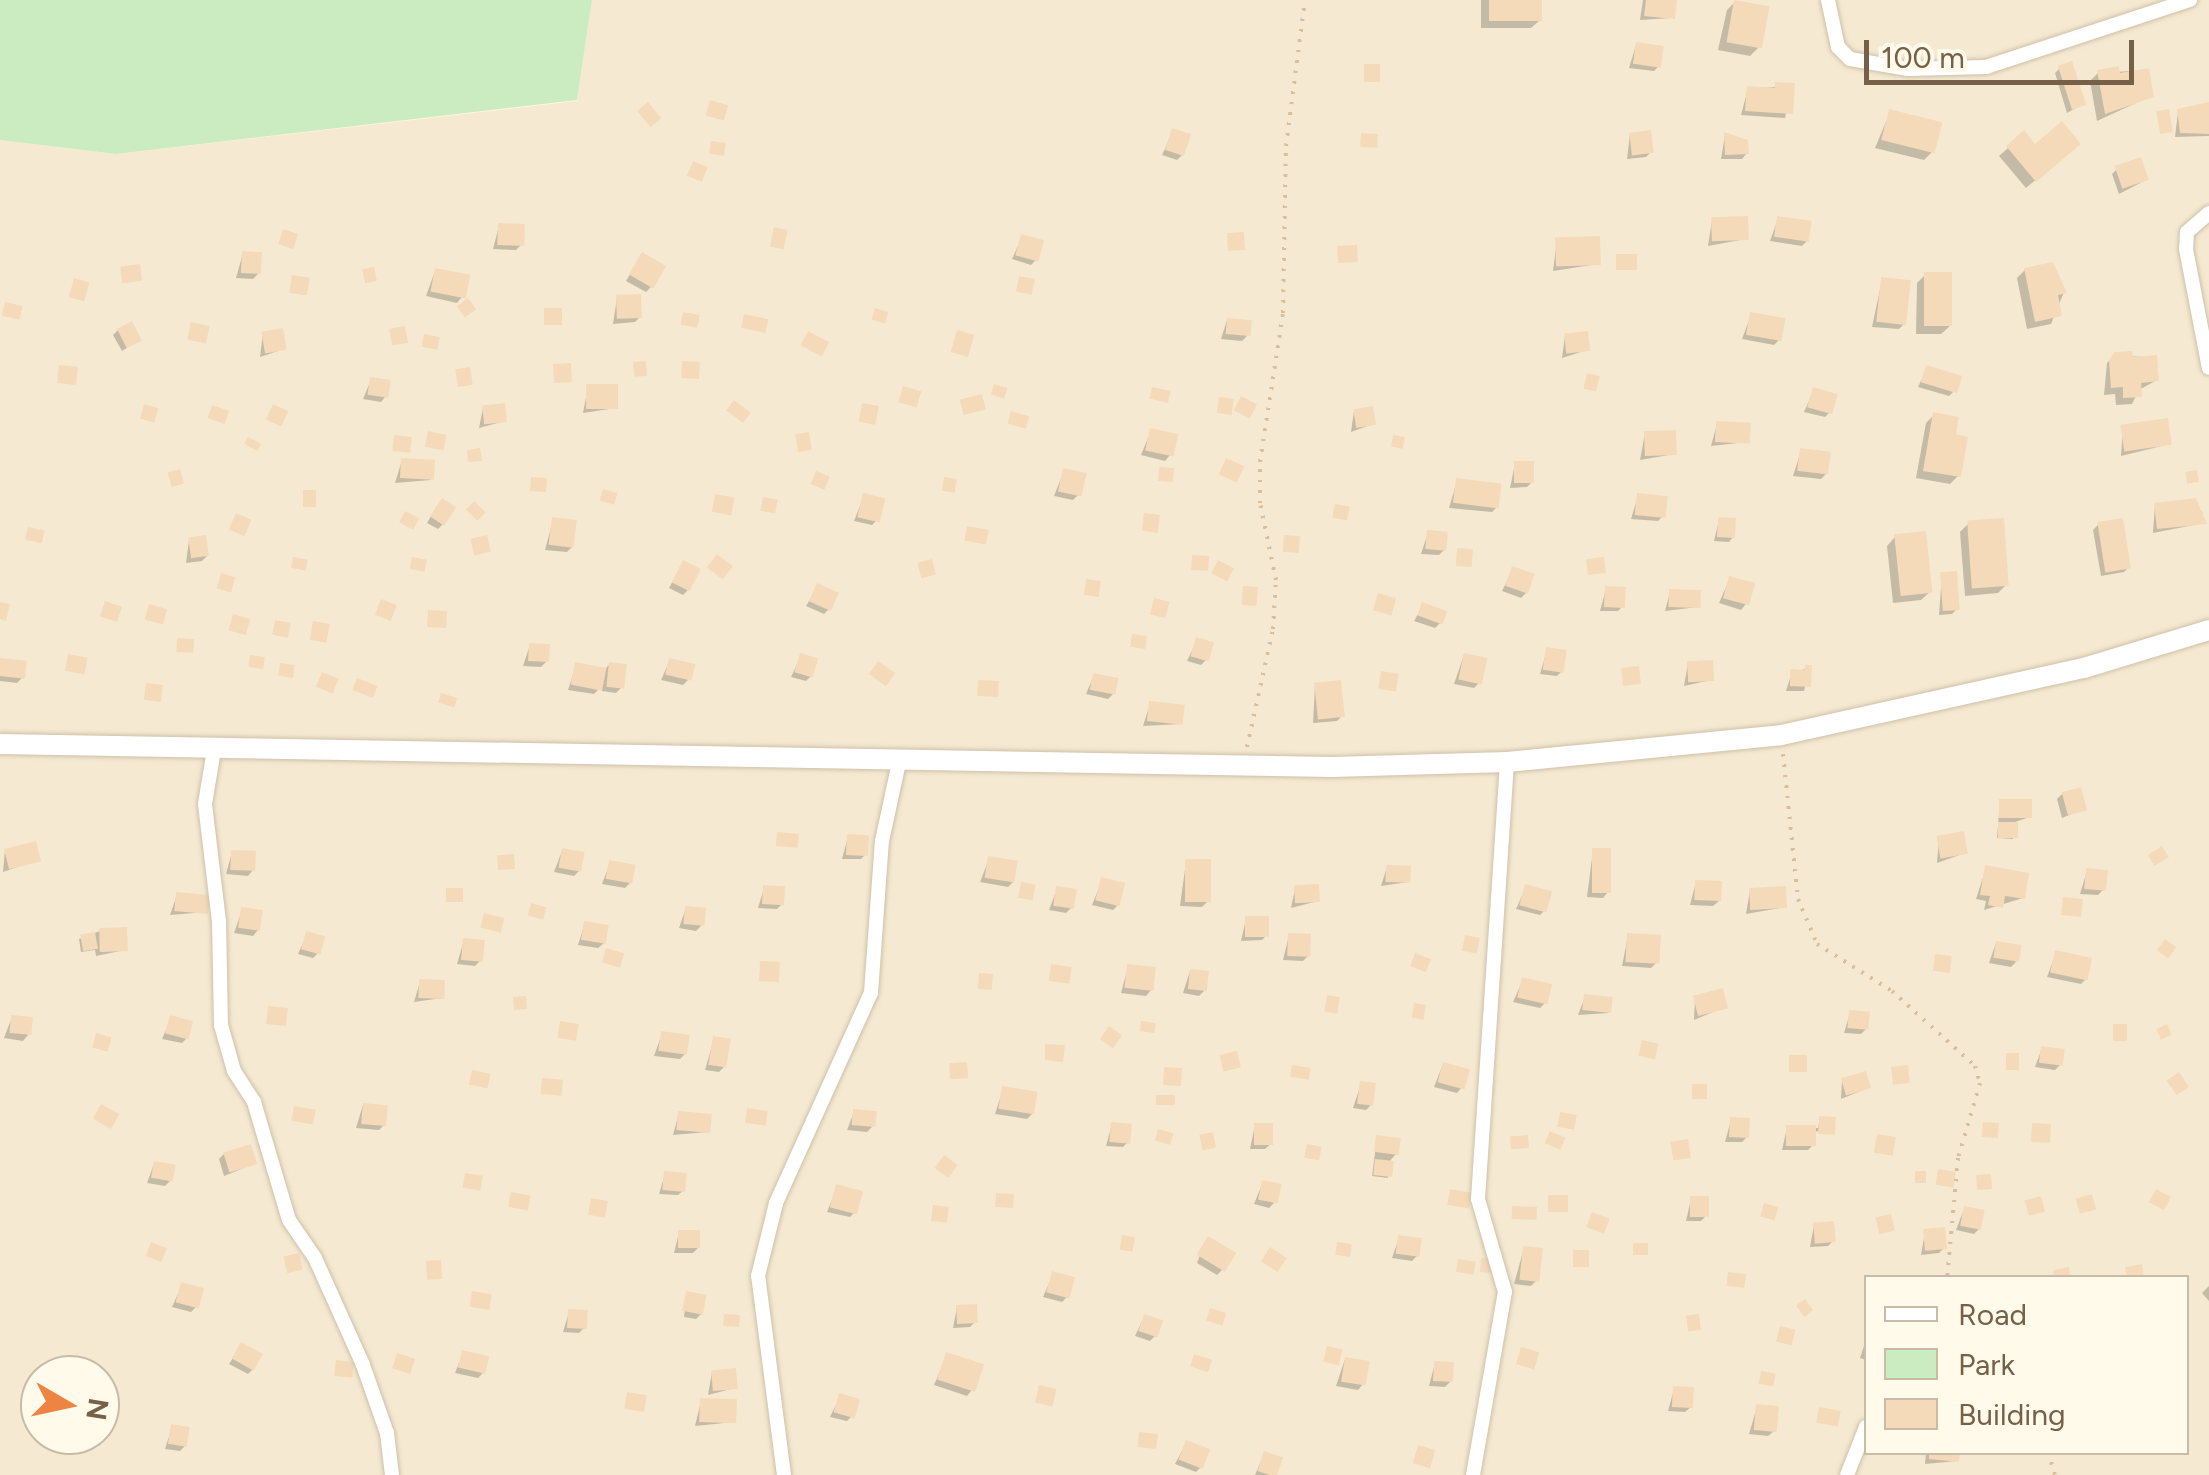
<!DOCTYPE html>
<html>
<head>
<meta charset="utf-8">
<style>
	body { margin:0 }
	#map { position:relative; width:2209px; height:1475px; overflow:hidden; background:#fdf7e3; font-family:Figtree,sans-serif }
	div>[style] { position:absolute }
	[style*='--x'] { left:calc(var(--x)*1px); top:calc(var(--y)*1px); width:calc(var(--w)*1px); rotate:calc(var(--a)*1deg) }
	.residential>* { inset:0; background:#f5ead1 }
	.green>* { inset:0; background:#cbebc1 }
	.shadow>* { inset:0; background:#0003 }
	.building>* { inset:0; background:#f4dab9; transform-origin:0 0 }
	.path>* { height:4px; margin-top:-2px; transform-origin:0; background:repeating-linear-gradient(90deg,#d9be9c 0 2.5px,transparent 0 10.5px) }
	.roads { filter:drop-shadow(0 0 2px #cfc0a9) drop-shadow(0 0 2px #cfc0a9) }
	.minor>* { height:14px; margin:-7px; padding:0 7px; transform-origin:7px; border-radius:7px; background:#fff }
	.secondary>* { height:20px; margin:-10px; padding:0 10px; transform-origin:10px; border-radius:10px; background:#fff }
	span { translate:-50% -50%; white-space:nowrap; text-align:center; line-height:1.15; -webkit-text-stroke:8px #fffaea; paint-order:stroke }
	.legend { position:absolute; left:1864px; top:1275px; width:325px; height:180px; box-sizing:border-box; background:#fffaea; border:2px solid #c8bca9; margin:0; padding:12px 18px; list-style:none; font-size:30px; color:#766048 }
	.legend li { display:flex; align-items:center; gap:20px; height:50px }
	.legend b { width:50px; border:2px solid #c8bca9 }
	.north { position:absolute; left:20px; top:1355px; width:100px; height:100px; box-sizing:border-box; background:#fffaea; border:2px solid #c8bca9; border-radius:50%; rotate:99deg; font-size:28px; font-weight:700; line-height:40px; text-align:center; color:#766048 }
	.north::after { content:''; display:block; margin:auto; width:35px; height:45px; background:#ed8442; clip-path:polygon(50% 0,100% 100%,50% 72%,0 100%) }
	.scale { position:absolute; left:1864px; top:40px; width:270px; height:45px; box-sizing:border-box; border:5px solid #766048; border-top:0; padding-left:12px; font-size:30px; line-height:35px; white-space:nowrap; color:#766048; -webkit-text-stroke:8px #fffaea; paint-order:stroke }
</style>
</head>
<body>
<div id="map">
	<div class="residential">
		<i style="clip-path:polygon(evenodd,592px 0,2209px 0,2209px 1475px,0 1475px,0 140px,116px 154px,577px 101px,592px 0,1866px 1278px,2186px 1278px,2186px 1452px,1866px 1452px,1866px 1278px,592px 0,40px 1375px,100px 1375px,100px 1435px,40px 1435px,40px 1375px)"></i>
	</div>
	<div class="green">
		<i style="clip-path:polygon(0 0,592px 0,577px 100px,116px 154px,0 140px)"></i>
	</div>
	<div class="shadow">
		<i style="clip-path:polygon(1481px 0,1540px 0,1540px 20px,1531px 28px,1481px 28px)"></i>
		<i style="clip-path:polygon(1643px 0,1675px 0,1672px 18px,1640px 20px)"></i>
		<i style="clip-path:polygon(1735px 2px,1758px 48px,1750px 56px,1718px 50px,1727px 10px)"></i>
		<i style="clip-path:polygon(1636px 45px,1659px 66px,1654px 71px,1629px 68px)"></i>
		<i style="clip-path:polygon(2060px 68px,2083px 104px,2067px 113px,2055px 73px)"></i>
		<i style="clip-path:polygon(2147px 70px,2151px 96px,2097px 121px,2090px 81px,2098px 73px)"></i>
		<i style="clip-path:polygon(1792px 86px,1785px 118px,1741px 115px,1748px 89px)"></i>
		<i style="clip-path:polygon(2209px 108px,2209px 136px,2175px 137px,2178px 112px)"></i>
		<i style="clip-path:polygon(1890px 112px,1932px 152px,1924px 160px,1875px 148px)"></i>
		<i style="clip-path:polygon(1173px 131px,1182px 155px,1177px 160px,1162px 155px)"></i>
		<i style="clip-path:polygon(1630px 134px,1651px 152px,1646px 157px,1627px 159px)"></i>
		<i style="clip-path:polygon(1725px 135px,1747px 153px,1742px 159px,1721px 159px)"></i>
		<i style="clip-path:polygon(2008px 148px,2069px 152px,2026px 188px,1999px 156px)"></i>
		<i style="clip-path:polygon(2117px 169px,2146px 180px,2119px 194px,2112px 174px)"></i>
		<i style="clip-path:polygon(1778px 219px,1807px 241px,1802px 246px,1770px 241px)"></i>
		<i style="clip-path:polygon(1712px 221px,1746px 239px,1708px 246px)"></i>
		<i style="clip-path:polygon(499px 226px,522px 244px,516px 250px,493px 249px)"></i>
		<i style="clip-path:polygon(1022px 237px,1036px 260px,1031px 265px,1012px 259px)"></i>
		<i style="clip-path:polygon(1557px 240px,1598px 264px,1553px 271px)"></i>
		<i style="clip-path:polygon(243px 253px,258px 274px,253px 279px,236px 278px)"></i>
		<i style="clip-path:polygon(638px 261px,651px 287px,646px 292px,626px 281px)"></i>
		<i style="clip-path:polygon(2025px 270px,2064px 292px,2051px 324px,2027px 329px,2017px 278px)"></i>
		<i style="clip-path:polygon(435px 271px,462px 297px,457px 303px,426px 296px)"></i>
		<i style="clip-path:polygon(1925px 275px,1950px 326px,1941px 334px,1916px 334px,1917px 283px)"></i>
		<i style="clip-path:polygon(1882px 280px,1904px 324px,1899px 329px,1872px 327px)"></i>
		<i style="clip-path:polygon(617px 298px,640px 317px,635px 322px,613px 324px)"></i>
		<i style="clip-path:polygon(1751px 315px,1779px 340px,1774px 345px,1742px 339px)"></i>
		<i style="clip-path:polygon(1227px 320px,1247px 336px,1242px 341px,1221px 339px)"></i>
		<i style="clip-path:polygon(118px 330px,139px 340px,122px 351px,113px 335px)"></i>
		<i style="clip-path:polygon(263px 333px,284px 349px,260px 357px)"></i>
		<i style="clip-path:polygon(1565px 336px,1587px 350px,1562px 358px)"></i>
		<i style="clip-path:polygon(2115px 355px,2155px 358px,2157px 380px,2139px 390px,2132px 404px,2116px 405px,2115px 394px,2104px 395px,2107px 363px)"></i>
		<i style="clip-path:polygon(1927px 368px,1954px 391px,1949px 396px,1918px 387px)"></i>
		<i style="clip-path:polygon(371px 380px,386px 396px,381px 402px,363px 399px)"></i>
		<i style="clip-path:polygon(588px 387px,616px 408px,583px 413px)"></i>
		<i style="clip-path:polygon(1814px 390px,1830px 412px,1825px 417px,1804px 412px)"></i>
		<i style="clip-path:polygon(483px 408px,505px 421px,479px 428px)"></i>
		<i style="clip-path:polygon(1354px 411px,1373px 424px,1351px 432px)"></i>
		<i style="clip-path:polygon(1934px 415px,1953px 436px,1958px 476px,1950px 484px,1916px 478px,1926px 423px)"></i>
		<i style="clip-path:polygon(1717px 424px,1747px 442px,1711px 446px)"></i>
		<i style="clip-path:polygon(2123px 428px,2170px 444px,2121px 456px)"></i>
		<i style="clip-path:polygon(1151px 431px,1170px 455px,1165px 461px,1141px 455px)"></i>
		<i style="clip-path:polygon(1645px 433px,1675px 454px,1640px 460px)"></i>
		<i style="clip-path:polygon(1801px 451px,1826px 474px,1821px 479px,1793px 476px)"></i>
		<i style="clip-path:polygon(402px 460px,431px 480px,395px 483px)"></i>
		<i style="clip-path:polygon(1515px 464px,1532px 482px,1527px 487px,1510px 488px)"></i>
		<i style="clip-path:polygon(1064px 471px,1078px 495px,1073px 500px,1054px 496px)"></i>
		<i style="clip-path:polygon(1457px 481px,1497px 507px,1492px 512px,1449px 508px)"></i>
		<i style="clip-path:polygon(864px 496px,877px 520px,872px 525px,854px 521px)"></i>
		<i style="clip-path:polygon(1638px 496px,1663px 516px,1658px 521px,1631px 519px)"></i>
		<i style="clip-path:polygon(2155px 505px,2202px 511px,2204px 523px,2153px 533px)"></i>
		<i style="clip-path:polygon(437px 506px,443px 524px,438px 529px,427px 523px)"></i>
		<i style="clip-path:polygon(553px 520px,572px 547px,567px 552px,545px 550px)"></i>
		<i style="clip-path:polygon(1719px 520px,1734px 536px,1729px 542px,1714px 541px)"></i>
		<i style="clip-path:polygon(1968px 524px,2006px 585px,1998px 593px,1965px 596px,1960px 532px)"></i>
		<i style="clip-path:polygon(2098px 525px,2129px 567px,2124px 572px,2101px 576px,2093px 530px)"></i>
		<i style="clip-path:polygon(1428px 533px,1444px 550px,1439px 555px,1421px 554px)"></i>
		<i style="clip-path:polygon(1895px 537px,1930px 592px,1921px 600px,1893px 603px,1887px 546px)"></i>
		<i style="clip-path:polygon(189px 540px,207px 556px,202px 561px,186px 563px)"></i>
		<i style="clip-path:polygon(683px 563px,688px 590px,683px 595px,669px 588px)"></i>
		<i style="clip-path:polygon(1513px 569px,1526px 593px,1521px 598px,1502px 591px)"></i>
		<i style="clip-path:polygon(1942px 574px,1957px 609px,1952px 614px,1939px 615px)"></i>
		<i style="clip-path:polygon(1730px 578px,1746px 604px,1741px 610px,1719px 603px)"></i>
		<i style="clip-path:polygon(818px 586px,829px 609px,824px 614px,806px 606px)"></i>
		<i style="clip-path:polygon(1606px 589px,1623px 606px,1618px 611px,1600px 611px)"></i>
		<i style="clip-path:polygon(1670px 592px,1698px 607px,1665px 611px)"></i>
		<i style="clip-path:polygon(1423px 605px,1440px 623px,1435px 628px,1414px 621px)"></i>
		<i style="clip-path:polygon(1197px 640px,1206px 660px,1201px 665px,1187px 661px)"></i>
		<i style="clip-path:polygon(530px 645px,546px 662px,541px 667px,523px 666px)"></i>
		<i style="clip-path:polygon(1547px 650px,1562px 671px,1557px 676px,1540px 674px)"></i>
		<i style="clip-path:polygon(1464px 655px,1479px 683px,1474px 688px,1454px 684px)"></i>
		<i style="clip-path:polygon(801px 656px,811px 676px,806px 681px,791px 677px)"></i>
		<i style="clip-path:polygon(0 660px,22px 678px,17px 683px,0 681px)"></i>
		<i style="clip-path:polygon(670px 660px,688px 680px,683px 685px,661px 680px)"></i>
		<i style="clip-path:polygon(1688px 663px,1711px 680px,1684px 686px)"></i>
		<i style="clip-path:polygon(610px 664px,621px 688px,616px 693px,602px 691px,602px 686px,594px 694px,568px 690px,576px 665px,604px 670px)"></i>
		<i style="clip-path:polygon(1810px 668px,1804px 691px,1786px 691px,1792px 672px)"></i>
		<i style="clip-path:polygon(1094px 675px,1113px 694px,1108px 699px,1086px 694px)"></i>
		<i style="clip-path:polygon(1315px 685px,1342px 716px,1337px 721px,1313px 723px)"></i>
		<i style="clip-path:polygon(1150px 704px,1180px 724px,1143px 726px)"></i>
		<i style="clip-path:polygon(2062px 794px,2084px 809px,2062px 818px,2057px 799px)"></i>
		<i style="clip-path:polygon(2000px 801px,2030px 817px,2015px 822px,2013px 839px,1997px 838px)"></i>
		<i style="clip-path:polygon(848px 837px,866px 854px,861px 859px,842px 859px)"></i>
		<i style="clip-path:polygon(1939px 839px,1965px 853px,1937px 863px)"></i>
		<i style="clip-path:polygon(5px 850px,38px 860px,3px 872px)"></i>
		<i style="clip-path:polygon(1593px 850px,1608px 892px,1603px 898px,1587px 897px)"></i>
		<i style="clip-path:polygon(562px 851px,579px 871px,574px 876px,554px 872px)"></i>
		<i style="clip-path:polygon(232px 852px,253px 870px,248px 876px,226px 874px)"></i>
		<i style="clip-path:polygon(989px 859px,1013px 882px,1008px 887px,980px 882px)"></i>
		<i style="clip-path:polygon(1186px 862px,1207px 902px,1202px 907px,1180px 906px)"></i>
		<i style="clip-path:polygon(610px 863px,630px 883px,625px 888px,602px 884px)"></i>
		<i style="clip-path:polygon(1387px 867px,1408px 882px,1381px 886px)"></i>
		<i style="clip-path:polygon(1986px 868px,2023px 898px,1984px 910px,1986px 901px,1976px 899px)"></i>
		<i style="clip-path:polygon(2087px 871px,2103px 890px,2098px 895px,2080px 894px)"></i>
		<i style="clip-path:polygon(1102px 880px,1118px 905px,1113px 910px,1092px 905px)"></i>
		<i style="clip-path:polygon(1696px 882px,1719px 901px,1713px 906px,1690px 905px)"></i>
		<i style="clip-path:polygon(1526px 887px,1545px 910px,1540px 915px,1516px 909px)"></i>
		<i style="clip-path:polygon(764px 888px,782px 904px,777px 909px,758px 908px)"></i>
		<i style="clip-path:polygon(1057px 889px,1071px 908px,1066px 913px,1049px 910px)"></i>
		<i style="clip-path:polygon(1295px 889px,1318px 901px,1291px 908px)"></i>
		<i style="clip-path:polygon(1750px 890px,1785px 907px,1746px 914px)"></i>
		<i style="clip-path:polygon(177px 895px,206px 912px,170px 915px)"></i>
		<i style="clip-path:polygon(686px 908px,701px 926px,696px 931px,679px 928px)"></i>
		<i style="clip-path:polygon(242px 910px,258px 930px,253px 936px,234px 933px)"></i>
		<i style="clip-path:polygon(1246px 919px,1267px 935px,1262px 940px,1241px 941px)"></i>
		<i style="clip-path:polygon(585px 923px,604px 943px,598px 948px,578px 945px)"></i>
		<i style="clip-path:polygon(100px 931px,125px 950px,96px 956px,95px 950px,81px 952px,79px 939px)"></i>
		<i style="clip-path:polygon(307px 934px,318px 953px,313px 958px,298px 954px)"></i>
		<i style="clip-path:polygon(1289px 935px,1308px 956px,1303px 961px,1283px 960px)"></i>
		<i style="clip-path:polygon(1628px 936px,1656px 963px,1651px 968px,1622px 966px)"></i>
		<i style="clip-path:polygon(464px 940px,480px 961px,475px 966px,457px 964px)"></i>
		<i style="clip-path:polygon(1996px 943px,2016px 962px,2011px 967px,1989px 963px)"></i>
		<i style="clip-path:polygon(2056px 953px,2086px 979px,2081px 984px,2047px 977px)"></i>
		<i style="clip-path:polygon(1128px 967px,1151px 990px,1146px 996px,1121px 993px)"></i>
		<i style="clip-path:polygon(1190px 971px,1204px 991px,1199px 996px,1183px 993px)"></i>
		<i style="clip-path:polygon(1523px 980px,1545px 1003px,1540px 1008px,1513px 1002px)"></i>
		<i style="clip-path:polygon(420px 982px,442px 998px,414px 1002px)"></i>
		<i style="clip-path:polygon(1585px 997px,1609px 1013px,1578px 1015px)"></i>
		<i style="clip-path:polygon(1695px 999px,1725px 1007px,1694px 1020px)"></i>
		<i style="clip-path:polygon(1850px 1013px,1866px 1029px,1861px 1034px,1844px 1033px)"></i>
		<i style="clip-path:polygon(12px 1017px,28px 1035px,23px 1041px,4px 1038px)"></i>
		<i style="clip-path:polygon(171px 1018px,187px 1038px,182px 1043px,162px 1039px)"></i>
		<i style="clip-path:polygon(662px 1034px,685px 1054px,680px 1059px,654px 1056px)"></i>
		<i style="clip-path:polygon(714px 1039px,724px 1067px,719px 1072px,705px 1070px)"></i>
		<i style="clip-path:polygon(2042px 1048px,2060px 1065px,2055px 1070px,2035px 1067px)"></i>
		<i style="clip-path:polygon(1443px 1064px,1462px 1087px,1457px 1093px,1434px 1087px)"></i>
		<i style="clip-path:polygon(1842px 1080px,1868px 1088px,1841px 1099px)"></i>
		<i style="clip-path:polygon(1361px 1084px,1371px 1105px,1366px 1110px,1353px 1108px)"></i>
		<i style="clip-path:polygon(1003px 1089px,1032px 1114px,1027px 1119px,995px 1114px)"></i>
		<i style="clip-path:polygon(363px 1105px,384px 1125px,379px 1130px,356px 1128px)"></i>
		<i style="clip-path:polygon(854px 1112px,872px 1127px,867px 1132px,847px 1130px)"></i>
		<i style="clip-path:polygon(679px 1113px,708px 1132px,673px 1135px)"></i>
		<i style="clip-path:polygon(1820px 1119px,1833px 1132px,1806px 1131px,1813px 1145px,1808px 1150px,1782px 1150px,1787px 1128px,1818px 1128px)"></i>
		<i style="clip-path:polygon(1731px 1120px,1747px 1137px,1742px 1142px,1725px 1142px)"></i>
		<i style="clip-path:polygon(1112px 1124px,1128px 1142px,1123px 1147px,1106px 1146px)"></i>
		<i style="clip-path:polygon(1255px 1125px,1271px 1144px,1265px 1149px,1250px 1149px)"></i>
		<i style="clip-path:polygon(1377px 1138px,1396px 1154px,1388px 1163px,1388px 1178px,1372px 1176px)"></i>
		<i style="clip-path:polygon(224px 1154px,254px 1164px,224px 1176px,219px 1159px)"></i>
		<i style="clip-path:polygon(154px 1164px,170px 1181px,165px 1186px,147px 1183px)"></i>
		<i style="clip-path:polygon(665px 1174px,684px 1190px,678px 1195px,659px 1194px)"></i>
		<i style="clip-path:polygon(1263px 1182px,1274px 1203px,1269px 1208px,1254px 1204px)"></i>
		<i style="clip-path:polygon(837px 1187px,855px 1212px,850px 1217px,827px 1212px)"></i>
		<i style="clip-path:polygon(1691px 1199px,1706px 1216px,1701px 1221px,1686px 1221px)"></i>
		<i style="clip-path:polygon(1964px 1209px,1979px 1229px,1974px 1234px,1956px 1230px)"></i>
		<i style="clip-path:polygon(1814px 1225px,1833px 1241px,1828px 1246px,1810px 1247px)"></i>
		<i style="clip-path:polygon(1925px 1232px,1944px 1248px,1939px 1253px,1921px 1255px)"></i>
		<i style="clip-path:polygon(679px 1233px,698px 1248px,693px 1253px,674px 1253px)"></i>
		<i style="clip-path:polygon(1399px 1238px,1417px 1256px,1412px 1261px,1392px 1258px)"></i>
		<i style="clip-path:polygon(1204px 1244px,1222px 1270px,1217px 1275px,1197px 1263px)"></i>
		<i style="clip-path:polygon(1524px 1248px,1536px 1281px,1531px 1286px,1514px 1284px)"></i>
		<i style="clip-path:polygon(1053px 1274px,1067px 1297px,1062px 1302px,1043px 1297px)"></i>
		<i style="clip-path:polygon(182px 1285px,196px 1307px,191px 1312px,172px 1307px)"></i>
		<i style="clip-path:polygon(2209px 1286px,2209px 1301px,2202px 1293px)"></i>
		<i style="clip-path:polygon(687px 1294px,701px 1314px,696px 1319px,684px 1317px)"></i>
		<i style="clip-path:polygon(957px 1307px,975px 1322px,970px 1327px,953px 1328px)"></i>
		<i style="clip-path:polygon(569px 1312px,584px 1328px,579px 1333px,563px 1332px)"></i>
		<i style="clip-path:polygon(1144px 1317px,1155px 1336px,1150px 1341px,1135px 1336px)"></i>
		<i style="clip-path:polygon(241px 1346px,253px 1369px,248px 1374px,229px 1364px)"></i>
		<i style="clip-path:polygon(1864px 1346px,1866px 1346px,1866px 1360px,1860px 1358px)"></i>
		<i style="clip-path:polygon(463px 1353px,483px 1373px,478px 1378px,455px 1373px)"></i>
		<i style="clip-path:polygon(947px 1355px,972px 1390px,967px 1396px,934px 1385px)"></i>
		<i style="clip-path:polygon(1345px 1359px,1363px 1384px,1358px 1390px,1336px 1386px)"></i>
		<i style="clip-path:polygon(1435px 1363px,1450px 1382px,1445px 1387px,1429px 1386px)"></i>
		<i style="clip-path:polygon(712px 1372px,735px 1388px,708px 1395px)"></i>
		<i style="clip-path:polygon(1674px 1389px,1691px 1407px,1685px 1412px,1668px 1411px)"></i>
		<i style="clip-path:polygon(840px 1396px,852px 1416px,847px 1421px,830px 1417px)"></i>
		<i style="clip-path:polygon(701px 1401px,734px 1422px,695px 1426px)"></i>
		<i style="clip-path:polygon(1757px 1407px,1774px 1431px,1768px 1436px,1749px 1434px)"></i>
		<i style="clip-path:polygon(172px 1427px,185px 1446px,180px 1451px,165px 1449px)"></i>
		<i style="clip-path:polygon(1186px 1443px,1201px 1467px,1196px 1472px,1175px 1464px)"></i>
		<i style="clip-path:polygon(1926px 1452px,1958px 1452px,1957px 1461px,1925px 1464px)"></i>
		<i style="clip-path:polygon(1264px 1454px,1279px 1459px,1274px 1475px,1255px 1475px)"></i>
	</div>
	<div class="building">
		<i style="left:1489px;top:0;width:53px;height:21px"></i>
		<i style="clip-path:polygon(1646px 0,1677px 0,1675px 19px,1644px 16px)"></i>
		<i style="left:1734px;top:0;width:36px;height:43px;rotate:10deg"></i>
		<i style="left:1636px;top:42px;width:28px;height:22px;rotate:8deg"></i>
		<i style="left:2072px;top:61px;width:46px;height:15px;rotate:72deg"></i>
		<i style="left:1364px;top:64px;width:16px;height:18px"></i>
		<i style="clip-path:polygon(2119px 66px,2120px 73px,2149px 68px,2154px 97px,2105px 114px,2097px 70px)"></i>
		<i style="clip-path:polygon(1775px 82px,1795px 83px,1793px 114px,1745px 111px,1747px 86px,1775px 88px)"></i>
		<i style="left:710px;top:100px;width:19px;height:16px;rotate:16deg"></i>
		<i style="left:648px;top:102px;width:21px;height:14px;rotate:51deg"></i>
		<i style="clip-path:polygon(2209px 102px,2209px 134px,2180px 133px,2177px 109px)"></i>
		<i style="left:1889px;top:109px;width:55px;height:32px;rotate:14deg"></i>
		<i style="left:2169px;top:109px;width:23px;height:13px;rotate:80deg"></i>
		<i style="clip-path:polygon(2062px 121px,2081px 144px,2036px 182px,2006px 146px,2024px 130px,2035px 144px)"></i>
		<i style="left:1172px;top:128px;width:20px;height:23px;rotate:18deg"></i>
		<i style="left:1651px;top:130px;width:23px;height:22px;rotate:83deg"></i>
		<i style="clip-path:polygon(1724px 132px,1748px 140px,1749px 154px,1725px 155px)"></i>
		<i style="left:1361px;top:133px;width:17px;height:14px;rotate:3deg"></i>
		<i style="left:711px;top:141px;width:15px;height:13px;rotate:8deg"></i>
		<i style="left:2141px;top:157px;width:24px;height:28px;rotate:71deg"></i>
		<i style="left:693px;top:161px;width:16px;height:16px;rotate:22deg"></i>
		<i style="left:1748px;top:216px;width:24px;height:37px;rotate:88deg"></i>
		<i style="left:1777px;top:216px;width:35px;height:21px;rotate:8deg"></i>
		<i style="left:498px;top:223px;width:27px;height:22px;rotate:2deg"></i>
		<i style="left:774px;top:227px;width:14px;height:20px;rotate:12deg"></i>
		<i style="left:283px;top:229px;width:16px;height:16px;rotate:18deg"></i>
		<i style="left:1244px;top:232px;width:18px;height:17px;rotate:87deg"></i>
		<i style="left:1021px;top:234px;width:24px;height:22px;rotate:15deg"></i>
		<i style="left:1600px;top:236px;width:29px;height:45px;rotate:88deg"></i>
		<i style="left:1357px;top:245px;width:17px;height:20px;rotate:87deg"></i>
		<i style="left:242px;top:251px;width:20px;height:22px;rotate:3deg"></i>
		<i style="left:642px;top:252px;width:28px;height:26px;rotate:30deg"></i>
		<i style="left:1616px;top:254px;width:21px;height:16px"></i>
		<i style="clip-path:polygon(2053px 262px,2067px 293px,2058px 295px,2062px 316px,2035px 322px,2024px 268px)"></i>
		<i style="left:140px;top:264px;width:17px;height:20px;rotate:83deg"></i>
		<i style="left:374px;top:267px;width:14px;height:12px;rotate:78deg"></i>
		<i style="left:435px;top:268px;width:36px;height:24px;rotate:11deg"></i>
		<i style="left:1924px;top:272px;width:28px;height:54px"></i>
		<i style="left:292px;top:275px;width:18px;height:18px;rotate:9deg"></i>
		<i style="left:1019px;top:276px;width:16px;height:16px;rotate:11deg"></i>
		<i style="left:1881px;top:277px;width:30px;height:45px;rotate:6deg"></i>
		<i style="left:74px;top:278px;width:16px;height:20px;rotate:15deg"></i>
		<i style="left:641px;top:294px;width:24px;height:25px;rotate:88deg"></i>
		<i style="left:468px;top:298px;width:14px;height:14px;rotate:54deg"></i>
		<i style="left:5px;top:302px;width:18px;height:14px;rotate:13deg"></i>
		<i style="left:544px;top:308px;width:18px;height:17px"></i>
		<i style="left:875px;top:308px;width:14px;height:12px;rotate:17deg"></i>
		<i style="left:683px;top:312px;width:17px;height:13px;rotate:10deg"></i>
		<i style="left:1750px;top:312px;width:36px;height:23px;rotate:10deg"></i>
		<i style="left:744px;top:314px;width:25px;height:14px;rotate:12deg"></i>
		<i style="left:1227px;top:318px;width:25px;height:16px;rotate:5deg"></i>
		<i style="left:132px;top:321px;width:22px;height:17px;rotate:63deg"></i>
		<i style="left:191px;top:322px;width:19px;height:18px;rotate:12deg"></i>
		<i style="left:405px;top:326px;width:17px;height:16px;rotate:80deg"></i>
		<i style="left:283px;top:328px;width:22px;height:22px;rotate:80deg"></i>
		<i style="left:957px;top:330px;width:18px;height:23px;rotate:16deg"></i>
		<i style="left:808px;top:331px;width:24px;height:16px;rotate:28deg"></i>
		<i style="left:1588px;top:331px;width:20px;height:24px;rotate:84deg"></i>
		<i style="left:424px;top:334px;width:16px;height:13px;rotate:11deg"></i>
		<i style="clip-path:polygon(2132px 351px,2133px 357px,2157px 355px,2159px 381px,2141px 383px,2142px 397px,2123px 398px,2123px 387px,2111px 388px,2109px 360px,2114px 352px)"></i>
		<i style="left:646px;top:361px;width:15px;height:13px;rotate:86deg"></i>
		<i style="left:682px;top:361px;width:18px;height:17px;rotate:3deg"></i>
		<i style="left:571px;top:363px;width:19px;height:18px;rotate:87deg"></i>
		<i style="left:59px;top:365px;width:19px;height:18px;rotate:6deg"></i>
		<i style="left:1926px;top:365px;width:38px;height:18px;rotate:17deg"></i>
		<i style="left:470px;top:367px;width:18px;height:15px;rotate:81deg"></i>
		<i style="left:1587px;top:373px;width:13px;height:16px;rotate:13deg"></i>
		<i style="left:370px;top:377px;width:21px;height:18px;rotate:8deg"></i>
		<i style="left:586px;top:384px;width:32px;height:25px"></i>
		<i style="left:994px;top:384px;width:14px;height:11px;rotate:17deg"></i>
		<i style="left:903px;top:386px;width:19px;height:17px;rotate:16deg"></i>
		<i style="left:1152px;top:387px;width:19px;height:12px;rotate:12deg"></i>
		<i style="left:1813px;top:387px;width:26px;height:21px;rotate:16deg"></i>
		<i style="left:982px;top:394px;width:16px;height:23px;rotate:76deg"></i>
		<i style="left:1241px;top:396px;width:18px;height:16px;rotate:27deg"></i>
		<i style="left:1219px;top:397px;width:15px;height:16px;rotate:8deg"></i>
		<i style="left:734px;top:400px;width:21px;height:13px;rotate:37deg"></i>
		<i style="left:505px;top:403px;width:19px;height:23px;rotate:84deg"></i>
		<i style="left:862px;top:403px;width:17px;height:19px;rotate:10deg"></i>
		<i style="left:144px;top:404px;width:15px;height:15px;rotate:16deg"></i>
		<i style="left:273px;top:404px;width:17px;height:17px;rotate:25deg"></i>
		<i style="left:212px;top:405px;width:18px;height:14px;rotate:19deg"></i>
		<i style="left:1373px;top:406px;width:19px;height:20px;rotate:81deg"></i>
		<i style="left:1011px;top:411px;width:19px;height:13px;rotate:16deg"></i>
		<i style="clip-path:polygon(1933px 412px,1959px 417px,1956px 434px,1968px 437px,1961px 477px,1923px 471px)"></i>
		<i style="left:2168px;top:418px;width:27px;height:48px;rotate:82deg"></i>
		<i style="left:1716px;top:421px;width:35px;height:21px;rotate:3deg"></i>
		<i style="left:1150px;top:428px;width:29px;height:23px;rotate:12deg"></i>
		<i style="left:1676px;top:430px;width:25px;height:32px;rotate:88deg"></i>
		<i style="left:428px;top:431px;width:19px;height:16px;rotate:12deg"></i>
		<i style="left:809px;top:432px;width:18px;height:14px;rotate:81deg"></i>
		<i style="left:394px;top:435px;width:18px;height:16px;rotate:6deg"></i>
		<i style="left:1393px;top:435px;width:12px;height:12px;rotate:9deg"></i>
		<i style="left:248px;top:437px;width:15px;height:8px;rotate:28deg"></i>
		<i style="clip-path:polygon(480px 448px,482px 461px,468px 462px,467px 450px)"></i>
		<i style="left:1800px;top:448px;width:31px;height:23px;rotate:7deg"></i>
		<i style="left:401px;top:458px;width:34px;height:20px;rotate:3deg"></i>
		<i style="left:1226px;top:458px;width:20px;height:18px;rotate:24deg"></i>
		<i style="left:1534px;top:461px;width:22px;height:20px;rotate:90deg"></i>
		<i style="left:1159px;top:467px;width:15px;height:14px;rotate:4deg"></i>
		<i style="left:1063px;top:468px;width:24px;height:24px;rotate:12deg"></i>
		<i style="left:180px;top:469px;width:15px;height:13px;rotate:74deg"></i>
		<i style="left:2197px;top:470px;width:12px;height:12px;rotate:81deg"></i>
		<i style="left:816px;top:471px;width:15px;height:14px;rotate:23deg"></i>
		<i style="left:531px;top:477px;width:16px;height:14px;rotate:4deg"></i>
		<i style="left:944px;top:477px;width:13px;height:14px;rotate:9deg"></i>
		<i style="left:1456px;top:478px;width:46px;height:25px;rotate:7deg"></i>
		<i style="left:603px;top:489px;width:15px;height:12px;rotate:16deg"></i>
		<i style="left:316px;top:490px;width:17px;height:13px;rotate:90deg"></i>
		<i style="left:863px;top:493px;width:23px;height:25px;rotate:13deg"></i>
		<i style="left:1637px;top:493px;width:31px;height:22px;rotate:6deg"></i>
		<i style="left:715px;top:494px;width:20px;height:18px;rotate:11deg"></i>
		<i style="left:763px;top:497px;width:15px;height:14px;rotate:11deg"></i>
		<i style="left:442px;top:498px;width:17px;height:22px;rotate:33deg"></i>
		<i style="clip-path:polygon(2196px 498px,2207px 524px,2157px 529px,2154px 503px)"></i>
		<i style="left:474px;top:501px;width:16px;height:12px;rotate:43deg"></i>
		<i style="left:1335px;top:504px;width:15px;height:14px;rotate:11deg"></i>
		<i style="left:405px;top:511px;width:16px;height:13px;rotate:27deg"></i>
		<i style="left:236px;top:513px;width:17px;height:18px;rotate:24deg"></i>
		<i style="left:1144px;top:513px;width:16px;height:18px;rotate:7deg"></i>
		<i style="left:552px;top:517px;width:25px;height:28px;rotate:7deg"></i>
		<i style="left:1718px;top:517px;width:18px;height:20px;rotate:3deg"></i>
		<i style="left:2004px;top:518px;width:68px;height:37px;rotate:86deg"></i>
		<i style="left:2123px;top:518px;width:51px;height:26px;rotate:81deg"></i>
		<i style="left:967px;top:526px;width:22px;height:15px;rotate:10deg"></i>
		<i style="left:28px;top:527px;width:17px;height:13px;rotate:13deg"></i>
		<i style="left:1427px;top:530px;width:21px;height:19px;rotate:5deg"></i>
		<i style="left:1926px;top:531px;width:62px;height:32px;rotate:84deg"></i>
		<i style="left:206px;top:535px;width:21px;height:18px;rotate:82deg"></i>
		<i style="left:487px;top:535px;width:17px;height:17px;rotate:77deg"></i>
		<i style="left:1284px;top:535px;width:16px;height:17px;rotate:4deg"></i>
		<i style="left:1457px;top:548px;width:16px;height:18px;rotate:4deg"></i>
		<i style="left:717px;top:554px;width:20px;height:17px;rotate:37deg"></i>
		<i style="left:1192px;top:555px;width:17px;height:15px;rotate:3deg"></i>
		<i style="left:293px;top:557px;width:15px;height:11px;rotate:11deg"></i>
		<i style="left:412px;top:557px;width:15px;height:12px;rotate:11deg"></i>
		<i style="left:1604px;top:557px;width:16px;height:18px;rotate:83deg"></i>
		<i style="left:932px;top:559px;width:16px;height:15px;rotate:76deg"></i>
		<i style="left:683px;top:560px;width:20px;height:25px;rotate:27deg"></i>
		<i style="left:1218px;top:560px;width:18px;height:15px;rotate:27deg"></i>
		<i style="left:1512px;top:566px;width:24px;height:21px;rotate:19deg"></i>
		<i style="left:1957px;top:571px;width:39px;height:17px;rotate:86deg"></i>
		<i style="left:221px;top:573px;width:15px;height:16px;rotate:16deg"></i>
		<i style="left:1729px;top:576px;width:27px;height:23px;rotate:15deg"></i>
		<i style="left:1086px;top:579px;width:15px;height:16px;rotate:8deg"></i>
		<i style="left:817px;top:583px;width:24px;height:20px;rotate:24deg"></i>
		<i style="left:1243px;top:586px;width:15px;height:19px;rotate:4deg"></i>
		<i style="left:1605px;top:586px;width:21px;height:21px;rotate:3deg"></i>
		<i style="left:1669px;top:589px;width:32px;height:18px;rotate:2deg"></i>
		<i style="left:1378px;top:593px;width:19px;height:18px;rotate:16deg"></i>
		<i style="left:1154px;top:598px;width:16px;height:17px;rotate:14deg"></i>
		<i style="left:381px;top:599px;width:17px;height:17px;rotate:21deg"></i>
		<i style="left:105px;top:601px;width:18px;height:16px;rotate:19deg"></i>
		<i style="clip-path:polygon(0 602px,10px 604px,6px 621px,0 619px)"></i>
		<i style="left:1422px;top:602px;width:27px;height:14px;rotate:20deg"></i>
		<i style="left:149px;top:604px;width:19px;height:16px;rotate:16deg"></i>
		<i style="left:428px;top:610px;width:19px;height:17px;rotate:3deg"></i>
		<i style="left:233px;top:614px;width:18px;height:17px;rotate:16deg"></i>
		<i style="left:275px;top:620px;width:16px;height:15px;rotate:11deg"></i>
		<i style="left:313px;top:621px;width:17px;height:19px;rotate:10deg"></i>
		<i style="left:1132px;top:634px;width:15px;height:13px;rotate:8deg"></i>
		<i style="left:1196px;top:637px;width:19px;height:20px;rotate:16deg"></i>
		<i style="left:177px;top:638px;width:17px;height:14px;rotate:3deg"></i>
		<i style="left:529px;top:643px;width:21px;height:18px;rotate:3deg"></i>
		<i style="left:1546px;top:647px;width:21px;height:23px;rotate:8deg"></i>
		<i style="left:800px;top:653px;width:19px;height:20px;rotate:16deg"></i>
		<i style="left:1464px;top:653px;width:24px;height:27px;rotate:12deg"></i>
		<i style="left:68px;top:654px;width:20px;height:17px;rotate:11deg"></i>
		<i style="left:250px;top:655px;width:15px;height:12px;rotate:8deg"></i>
		<i style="left:0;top:658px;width:27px;height:18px;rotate:6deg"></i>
		<i style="left:669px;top:658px;width:27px;height:17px;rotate:13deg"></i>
		<i style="left:1713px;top:660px;width:21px;height:26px;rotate:87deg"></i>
		<i style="left:878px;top:661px;width:21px;height:16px;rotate:35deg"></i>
		<i style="left:575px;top:662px;width:32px;height:23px;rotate:11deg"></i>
		<i style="left:609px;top:662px;width:18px;height:25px;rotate:6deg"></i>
		<i style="left:280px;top:663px;width:15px;height:13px;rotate:8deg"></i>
		<i style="clip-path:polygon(1805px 665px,1812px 665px,1811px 687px,1790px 686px,1790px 669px,1805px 670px)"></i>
		<i style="left:1639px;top:666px;width:18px;height:18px;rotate:84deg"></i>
		<i style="left:1381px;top:671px;width:18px;height:18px;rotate:9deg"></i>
		<i style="left:322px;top:672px;width:18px;height:16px;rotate:22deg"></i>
		<i style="left:1093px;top:673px;width:26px;height:17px;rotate:11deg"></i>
		<i style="left:357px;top:678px;width:22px;height:13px;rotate:21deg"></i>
		<i style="left:978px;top:680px;width:21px;height:16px;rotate:3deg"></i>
		<i style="left:1341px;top:680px;width:37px;height:27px;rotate:84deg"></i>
		<i style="left:146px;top:683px;width:17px;height:17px;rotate:7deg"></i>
		<i style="left:441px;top:693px;width:17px;height:10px;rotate:17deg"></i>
		<i style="left:1149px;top:701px;width:36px;height:20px;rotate:6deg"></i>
		<i style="left:2081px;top:787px;width:24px;height:20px;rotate:75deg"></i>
		<i style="left:1999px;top:799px;width:33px;height:19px"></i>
		<i style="left:1998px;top:822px;width:20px;height:16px"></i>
		<i style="left:1964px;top:831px;width:23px;height:28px;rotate:80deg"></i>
		<i style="left:777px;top:832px;width:22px;height:14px;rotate:5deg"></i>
		<i style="left:847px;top:834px;width:22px;height:21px;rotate:3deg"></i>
		<i style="left:36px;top:841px;width:21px;height:33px;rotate:76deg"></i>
		<i style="left:2162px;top:846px;width:13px;height:17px;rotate:58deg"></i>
		<i style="left:562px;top:848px;width:23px;height:20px;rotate:10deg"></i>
		<i style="left:1592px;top:848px;width:19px;height:45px"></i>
		<i style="left:231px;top:850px;width:25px;height:20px;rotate:2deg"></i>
		<i style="left:514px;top:854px;width:15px;height:17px;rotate:86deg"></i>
		<i style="left:988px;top:856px;width:30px;height:22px;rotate:9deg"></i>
		<i style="left:1185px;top:859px;width:26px;height:43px"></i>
		<i style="left:609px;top:860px;width:27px;height:19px;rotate:10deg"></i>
		<i style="left:1386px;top:865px;width:25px;height:17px;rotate:2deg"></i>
		<i style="clip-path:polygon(1985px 865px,2029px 873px,2025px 899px,2005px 896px,2003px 908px,1988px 905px,1990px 896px,1980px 895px)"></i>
		<i style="left:2086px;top:868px;width:22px;height:21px;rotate:5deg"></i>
		<i style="left:1101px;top:877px;width:25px;height:24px;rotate:14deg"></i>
		<i style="left:1695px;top:880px;width:27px;height:20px;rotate:2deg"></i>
		<i style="left:1021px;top:882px;width:15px;height:16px;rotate:11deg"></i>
		<i style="left:1319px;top:884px;width:18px;height:25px;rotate:87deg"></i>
		<i style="left:1525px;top:884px;width:28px;height:22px;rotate:15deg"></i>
		<i style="left:763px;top:885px;width:22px;height:19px;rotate:3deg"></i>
		<i style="left:1056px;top:886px;width:21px;height:20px;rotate:8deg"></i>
		<i style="left:1786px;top:886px;width:22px;height:37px;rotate:87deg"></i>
		<i style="left:463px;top:888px;width:14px;height:17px;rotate:90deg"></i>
		<i style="left:176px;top:892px;width:34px;height:19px;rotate:5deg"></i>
		<i style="left:2063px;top:897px;width:20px;height:18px;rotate:6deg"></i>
		<i style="left:531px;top:903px;width:16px;height:13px;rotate:15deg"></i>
		<i style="left:685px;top:906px;width:21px;height:18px;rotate:5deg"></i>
		<i style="left:241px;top:907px;width:22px;height:21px;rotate:8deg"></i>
		<i style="left:484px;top:913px;width:21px;height:15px;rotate:14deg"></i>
		<i style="left:1245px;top:916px;width:24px;height:21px"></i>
		<i style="left:584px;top:921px;width:25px;height:19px;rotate:9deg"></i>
		<i style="left:127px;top:927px;width:24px;height:28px;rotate:88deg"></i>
		<i style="left:306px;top:931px;width:20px;height:19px;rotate:15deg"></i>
		<i style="left:95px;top:932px;width:17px;height:15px;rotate:80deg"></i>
		<i style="left:1288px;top:933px;width:23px;height:23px;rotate:2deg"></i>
		<i style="left:1627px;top:933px;width:34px;height:29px;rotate:3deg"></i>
		<i style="left:1465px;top:935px;width:15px;height:16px;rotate:11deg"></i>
		<i style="left:463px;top:938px;width:22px;height:22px;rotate:5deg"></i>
		<i style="left:2165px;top:939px;width:14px;height:14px;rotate:36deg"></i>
		<i style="left:1996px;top:941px;width:26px;height:17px;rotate:9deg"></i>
		<i style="left:606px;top:948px;width:19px;height:15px;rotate:16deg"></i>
		<i style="left:2055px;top:950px;width:38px;height:23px;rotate:12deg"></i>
		<i style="left:1415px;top:953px;width:17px;height:14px;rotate:21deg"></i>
		<i style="left:1935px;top:954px;width:17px;height:17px;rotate:7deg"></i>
		<i style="left:760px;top:961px;width:20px;height:20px;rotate:3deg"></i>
		<i style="left:1051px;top:964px;width:21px;height:17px;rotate:8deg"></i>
		<i style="left:1127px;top:964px;width:29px;height:24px;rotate:6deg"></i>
		<i style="left:1190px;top:969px;width:19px;height:20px;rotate:6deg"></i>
		<i style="left:979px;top:973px;width:14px;height:16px;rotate:4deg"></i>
		<i style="left:1522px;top:977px;width:31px;height:21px;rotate:13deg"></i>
		<i style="left:419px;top:979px;width:26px;height:19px;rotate:2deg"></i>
		<i style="left:1723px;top:988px;width:21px;height:31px;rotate:76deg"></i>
		<i style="left:1584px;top:994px;width:29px;height:16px;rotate:6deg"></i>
		<i style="left:1327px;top:995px;width:13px;height:17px;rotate:9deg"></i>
		<i style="left:526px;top:996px;width:13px;height:13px;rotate:86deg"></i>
		<i style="left:1414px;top:1003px;width:12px;height:15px;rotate:9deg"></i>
		<i style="left:268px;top:1006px;width:20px;height:18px;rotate:6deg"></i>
		<i style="left:1849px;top:1010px;width:21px;height:18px;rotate:5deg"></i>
		<i style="left:11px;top:1015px;width:22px;height:18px;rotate:5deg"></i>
		<i style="left:170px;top:1015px;width:24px;height:19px;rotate:15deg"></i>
		<i style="left:560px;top:1021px;width:19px;height:17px;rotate:9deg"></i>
		<i style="left:1141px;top:1021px;width:15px;height:10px;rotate:8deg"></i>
		<i style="left:2113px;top:1024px;width:14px;height:17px"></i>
		<i style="left:2167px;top:1024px;width:12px;height:12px;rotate:66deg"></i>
		<i style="left:1109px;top:1026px;width:16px;height:16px;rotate:35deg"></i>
		<i style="left:661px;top:1031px;width:29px;height:20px;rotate:8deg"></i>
		<i style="left:96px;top:1033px;width:16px;height:15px;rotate:15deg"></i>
		<i style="left:713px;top:1036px;width:18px;height:29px;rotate:9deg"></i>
		<i style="left:1642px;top:1040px;width:17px;height:16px;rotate:13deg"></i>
		<i style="clip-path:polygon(1045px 1044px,1065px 1045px,1063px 1062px,1045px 1060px)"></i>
		<i style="left:2041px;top:1046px;width:24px;height:17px;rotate:7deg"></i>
		<i style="left:1237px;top:1051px;width:17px;height:18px;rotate:77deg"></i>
		<i style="left:2006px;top:1053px;width:13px;height:17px"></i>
		<i style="left:1789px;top:1055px;width:18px;height:17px"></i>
		<i style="left:967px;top:1062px;width:16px;height:18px;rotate:86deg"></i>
		<i style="left:1443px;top:1062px;width:28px;height:21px;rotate:15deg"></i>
		<i style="left:1292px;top:1065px;width:19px;height:12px;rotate:9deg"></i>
		<i style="left:1908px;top:1065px;width:18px;height:17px;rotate:84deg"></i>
		<i style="left:1164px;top:1067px;width:18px;height:18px;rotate:3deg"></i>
		<i style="left:472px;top:1070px;width:19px;height:15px;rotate:12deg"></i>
		<i style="left:1866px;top:1071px;width:18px;height:26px;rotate:74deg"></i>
		<i style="left:2179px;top:1072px;width:18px;height:15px;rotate:56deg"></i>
		<i style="left:542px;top:1078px;width:21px;height:16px;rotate:5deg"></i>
		<i style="left:1360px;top:1081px;width:16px;height:23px;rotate:7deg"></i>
		<i style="left:1692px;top:1084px;width:15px;height:15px"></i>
		<i style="left:1002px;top:1086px;width:36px;height:23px;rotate:9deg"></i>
		<i style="left:1156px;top:1095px;width:19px;height:10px"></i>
		<i style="left:363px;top:1103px;width:25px;height:21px;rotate:5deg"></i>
		<i style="left:101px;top:1104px;width:21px;height:17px;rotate:29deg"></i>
		<i style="left:294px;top:1106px;width:22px;height:15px;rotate:10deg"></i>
		<i style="left:747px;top:1108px;width:21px;height:15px;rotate:8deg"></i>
		<i style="left:853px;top:1109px;width:24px;height:16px;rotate:5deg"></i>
		<i style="left:678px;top:1111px;width:34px;height:19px;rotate:5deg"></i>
		<i style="left:1560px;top:1112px;width:17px;height:15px;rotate:10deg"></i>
		<i style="left:1819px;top:1116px;width:17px;height:18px;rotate:3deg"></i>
		<i style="left:1730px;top:1117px;width:20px;height:20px;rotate:3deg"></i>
		<i style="left:1111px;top:1122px;width:21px;height:20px;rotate:5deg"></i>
		<i style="left:1983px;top:1122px;width:16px;height:15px;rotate:4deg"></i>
		<i style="left:1254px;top:1123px;width:19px;height:22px"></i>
		<i style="left:2032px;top:1123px;width:19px;height:19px;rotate:3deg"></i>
		<i style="left:1786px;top:1125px;width:30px;height:21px"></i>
		<i style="left:1158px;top:1129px;width:16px;height:12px;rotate:15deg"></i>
		<i style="left:1550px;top:1131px;width:17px;height:13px;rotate:24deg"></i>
		<i style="left:1213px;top:1132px;width:16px;height:14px;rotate:79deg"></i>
		<i style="left:1877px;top:1134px;width:19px;height:19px;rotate:9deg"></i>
		<i style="left:1376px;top:1135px;width:25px;height:17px;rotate:7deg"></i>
		<i style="left:1528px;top:1135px;width:13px;height:18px;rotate:86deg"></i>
		<i style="left:1688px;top:1139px;width:19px;height:18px;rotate:81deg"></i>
		<i style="left:251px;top:1144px;width:21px;height:29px;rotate:73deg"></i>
		<i style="left:1307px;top:1144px;width:15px;height:14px;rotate:11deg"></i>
		<i style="left:944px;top:1155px;width:17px;height:16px;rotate:36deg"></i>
		<i style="left:1375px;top:1159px;width:19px;height:16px;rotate:6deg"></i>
		<i style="left:154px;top:1161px;width:22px;height:17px;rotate:10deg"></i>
		<i style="left:1938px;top:1169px;width:18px;height:16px;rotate:9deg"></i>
		<i style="left:664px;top:1171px;width:23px;height:19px;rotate:5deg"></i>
		<i style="left:1915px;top:1171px;width:11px;height:12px"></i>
		<i style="left:465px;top:1173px;width:18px;height:15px;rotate:9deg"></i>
		<i style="left:1991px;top:1174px;width:15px;height:15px;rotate:86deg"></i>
		<i style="left:1262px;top:1180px;width:20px;height:20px;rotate:11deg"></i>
		<i style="left:836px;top:1184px;width:28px;height:24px;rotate:15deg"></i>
		<i style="left:1450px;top:1189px;width:22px;height:16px;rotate:10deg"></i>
		<i style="left:2156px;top:1189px;width:17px;height:15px;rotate:28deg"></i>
		<i style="left:511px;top:1192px;width:20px;height:15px;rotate:11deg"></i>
		<i style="left:996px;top:1193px;width:18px;height:14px;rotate:3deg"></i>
		<i style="left:2092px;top:1194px;width:16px;height:17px;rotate:75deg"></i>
		<i style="left:1548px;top:1195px;width:20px;height:17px"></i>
		<i style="left:1690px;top:1196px;width:19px;height:21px"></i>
		<i style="left:2041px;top:1196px;width:16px;height:17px;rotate:75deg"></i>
		<i style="left:591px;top:1198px;width:17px;height:17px;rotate:10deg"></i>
		<i style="left:1764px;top:1203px;width:15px;height:14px;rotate:16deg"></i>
		<i style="left:933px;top:1205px;width:16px;height:16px;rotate:7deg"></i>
		<i style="left:1512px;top:1206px;width:25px;height:13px;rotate:2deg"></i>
		<i style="left:1964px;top:1206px;width:21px;height:20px;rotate:11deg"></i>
		<i style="left:1592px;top:1212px;width:19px;height:16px;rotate:21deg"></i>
		<i style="left:1891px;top:1214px;width:17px;height:16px;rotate:77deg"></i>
		<i style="left:1834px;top:1221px;width:21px;height:21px;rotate:85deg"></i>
		<i style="left:1945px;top:1227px;width:22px;height:22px;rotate:85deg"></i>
		<i style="left:678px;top:1230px;width:22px;height:18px"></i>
		<i style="left:1122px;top:1235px;width:13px;height:15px;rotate:9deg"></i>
		<i style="left:1398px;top:1235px;width:24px;height:19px;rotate:7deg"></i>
		<i style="left:1208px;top:1236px;width:33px;height:22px;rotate:31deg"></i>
		<i style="left:151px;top:1242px;width:17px;height:15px;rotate:21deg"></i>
		<i style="left:1337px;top:1242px;width:15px;height:13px;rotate:8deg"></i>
		<i style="left:1633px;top:1243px;width:15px;height:12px"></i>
		<i style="left:1523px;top:1246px;width:20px;height:34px;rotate:6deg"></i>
		<i style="left:1270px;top:1247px;width:20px;height:17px;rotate:33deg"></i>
		<i style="left:1589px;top:1250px;width:17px;height:16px;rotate:90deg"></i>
		<i style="left:299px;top:1253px;width:17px;height:16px;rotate:77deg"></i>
		<i style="left:1481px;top:1258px;width:14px;height:14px;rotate:4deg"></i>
		<i style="left:1458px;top:1259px;width:18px;height:13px;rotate:9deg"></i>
		<i style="left:441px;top:1260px;width:19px;height:15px;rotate:87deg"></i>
		<i style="clip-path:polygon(2142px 1264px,2144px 1278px,2127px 1278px,2125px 1267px)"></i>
		<i style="clip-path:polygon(2069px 1267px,2070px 1278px,2054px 1278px,2053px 1270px)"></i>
		<i style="left:1052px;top:1271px;width:24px;height:22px;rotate:15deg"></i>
		<i style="left:1728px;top:1272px;width:18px;height:14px;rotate:6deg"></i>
		<i style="left:181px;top:1282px;width:24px;height:21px;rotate:15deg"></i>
		<i style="left:472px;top:1291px;width:20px;height:16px;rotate:9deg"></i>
		<i style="left:686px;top:1291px;width:21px;height:20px;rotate:11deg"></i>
		<i style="left:1805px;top:1299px;width:14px;height:11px;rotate:54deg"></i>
		<i style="left:977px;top:1304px;width:19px;height:21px;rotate:87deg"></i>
		<i style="left:1210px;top:1308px;width:17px;height:13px;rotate:17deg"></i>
		<i style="left:568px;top:1309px;width:20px;height:19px;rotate:3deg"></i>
		<i style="left:724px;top:1314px;width:16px;height:12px;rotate:4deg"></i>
		<i style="left:1144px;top:1314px;width:20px;height:18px;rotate:18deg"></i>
		<i style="left:1699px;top:1314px;width:16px;height:13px;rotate:83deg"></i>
		<i style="left:1780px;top:1326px;width:16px;height:16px;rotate:14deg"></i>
		<i style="left:241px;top:1342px;width:25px;height:19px;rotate:29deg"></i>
		<i style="left:1327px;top:1346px;width:16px;height:16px;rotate:14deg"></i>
		<i style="left:1521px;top:1347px;width:19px;height:18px;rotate:16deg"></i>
		<i style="left:462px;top:1350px;width:28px;height:18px;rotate:13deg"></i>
		<i style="left:946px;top:1352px;width:40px;height:29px;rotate:18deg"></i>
		<i style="left:397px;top:1353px;width:19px;height:16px;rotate:18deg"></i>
		<i style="left:1194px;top:1354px;width:19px;height:13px;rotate:18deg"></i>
		<i style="left:1345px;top:1357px;width:25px;height:25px;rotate:9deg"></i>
		<i style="left:336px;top:1360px;width:18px;height:16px;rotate:6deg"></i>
		<i style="left:1434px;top:1361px;width:20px;height:20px;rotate:3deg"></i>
		<i style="left:736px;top:1368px;width:21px;height:25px;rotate:85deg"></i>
		<i style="left:1761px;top:1371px;width:15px;height:13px;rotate:11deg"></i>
		<i style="left:1039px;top:1385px;width:18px;height:18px;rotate:13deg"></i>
		<i style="left:1673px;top:1386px;width:21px;height:21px;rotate:3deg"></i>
		<i style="left:627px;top:1392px;width:20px;height:17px;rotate:9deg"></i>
		<i style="left:839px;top:1393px;width:22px;height:20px;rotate:16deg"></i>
		<i style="left:700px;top:1398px;width:37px;height:24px;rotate:2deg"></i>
		<i style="left:1756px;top:1404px;width:23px;height:26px;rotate:5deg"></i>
		<i style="left:1819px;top:1407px;width:22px;height:16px;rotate:10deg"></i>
		<i style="left:171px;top:1424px;width:19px;height:20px;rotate:9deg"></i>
		<i style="left:1139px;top:1432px;width:19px;height:15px;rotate:6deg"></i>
		<i style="left:1186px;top:1440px;width:26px;height:21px;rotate:21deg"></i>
		<i style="left:1418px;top:1445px;width:18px;height:19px;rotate:16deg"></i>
		<i style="left:1264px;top:1451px;width:20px;height:21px;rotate:18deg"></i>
		<i style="clip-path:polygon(1929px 1452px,1960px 1452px,1959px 1462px,1929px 1459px)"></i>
	</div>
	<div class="path">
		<i style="--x:1247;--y:747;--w:121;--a:-77.6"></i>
		<i style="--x:1273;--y:629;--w:49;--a:-86.5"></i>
		<i style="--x:1276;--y:580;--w:79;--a:-101.7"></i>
		<i style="--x:1260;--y:503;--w:41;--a:-90"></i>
		<i style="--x:1260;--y:462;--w:151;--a:-81.2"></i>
		<i style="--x:1283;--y:313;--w:167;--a:-89"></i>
		<i style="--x:1286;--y:146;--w:147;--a:-82.6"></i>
		<i style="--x:1783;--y:754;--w:146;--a:84.1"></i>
		<i style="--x:1798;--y:899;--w:49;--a:67.1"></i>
		<i style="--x:1817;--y:944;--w:89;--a:32.1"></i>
		<i style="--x:1892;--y:991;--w:112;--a:42.1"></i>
		<i style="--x:1975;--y:1066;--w:18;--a:74"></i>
		<i style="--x:1980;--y:1083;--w:78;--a:106.3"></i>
		<i style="--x:1958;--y:1158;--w:121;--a:95.2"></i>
		<i style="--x:2048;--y:1452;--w:24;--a:73"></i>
	</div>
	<div class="roads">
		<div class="minor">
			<i style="--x:1828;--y:0;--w:48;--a:78"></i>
			<i style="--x:1838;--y:47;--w:17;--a:45"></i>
			<i style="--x:1850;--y:59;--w:59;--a:9.8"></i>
			<i style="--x:1908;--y:69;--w:78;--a:-1.5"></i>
			<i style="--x:1986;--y:67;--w:215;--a:-18.2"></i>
			<i style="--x:2209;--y:213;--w:29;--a:139"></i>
			<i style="--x:2187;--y:232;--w:17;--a:93"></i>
			<i style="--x:2186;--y:249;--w:121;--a:79.1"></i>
			<i style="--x:214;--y:750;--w:55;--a:99.5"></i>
			<i style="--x:205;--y:804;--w:118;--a:83.2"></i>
			<i style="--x:219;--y:921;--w:104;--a:88.9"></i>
			<i style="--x:221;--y:1025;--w:48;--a:74.2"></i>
			<i style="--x:234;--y:1071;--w:37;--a:57"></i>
			<i style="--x:254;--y:1102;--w:123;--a:73.5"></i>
			<i style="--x:289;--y:1220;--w:46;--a:55.6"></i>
			<i style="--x:315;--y:1258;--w:117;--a:65.8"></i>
			<i style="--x:363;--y:1365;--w:72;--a:70.6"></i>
			<i style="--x:387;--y:1433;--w:42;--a:83.2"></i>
			<i style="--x:784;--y:1475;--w:201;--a:-97.4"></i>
			<i style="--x:758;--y:1276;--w:75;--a:-76.1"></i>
			<i style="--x:776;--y:1203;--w:230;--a:-65.7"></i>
			<i style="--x:871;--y:993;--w:152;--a:-85.9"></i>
			<i style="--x:882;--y:841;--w:85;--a:-77.8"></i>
			<i style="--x:1473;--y:1475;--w:186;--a:-80.1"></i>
			<i style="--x:1505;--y:1292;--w:97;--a:-106.2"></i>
			<i style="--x:1478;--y:1199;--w:438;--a:-86.2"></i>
			<i style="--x:1847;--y:1475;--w:52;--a:-68.4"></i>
		</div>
		<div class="secondary">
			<i style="--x:0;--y:744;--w:1332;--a:0.99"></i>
			<i style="--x:1332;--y:767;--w:175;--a:-1.6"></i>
			<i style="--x:1507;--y:762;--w:275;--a:-5.6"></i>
			<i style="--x:1781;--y:735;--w:310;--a:-12.5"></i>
			<i style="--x:2084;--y:668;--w:131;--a:-16.9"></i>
		</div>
	</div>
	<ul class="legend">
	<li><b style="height:12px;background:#fff"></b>Road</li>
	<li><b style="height:28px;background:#cbebc1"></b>Park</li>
	<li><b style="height:28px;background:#f4dab9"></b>Building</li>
	</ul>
	<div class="north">N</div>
	<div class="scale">100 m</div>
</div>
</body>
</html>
